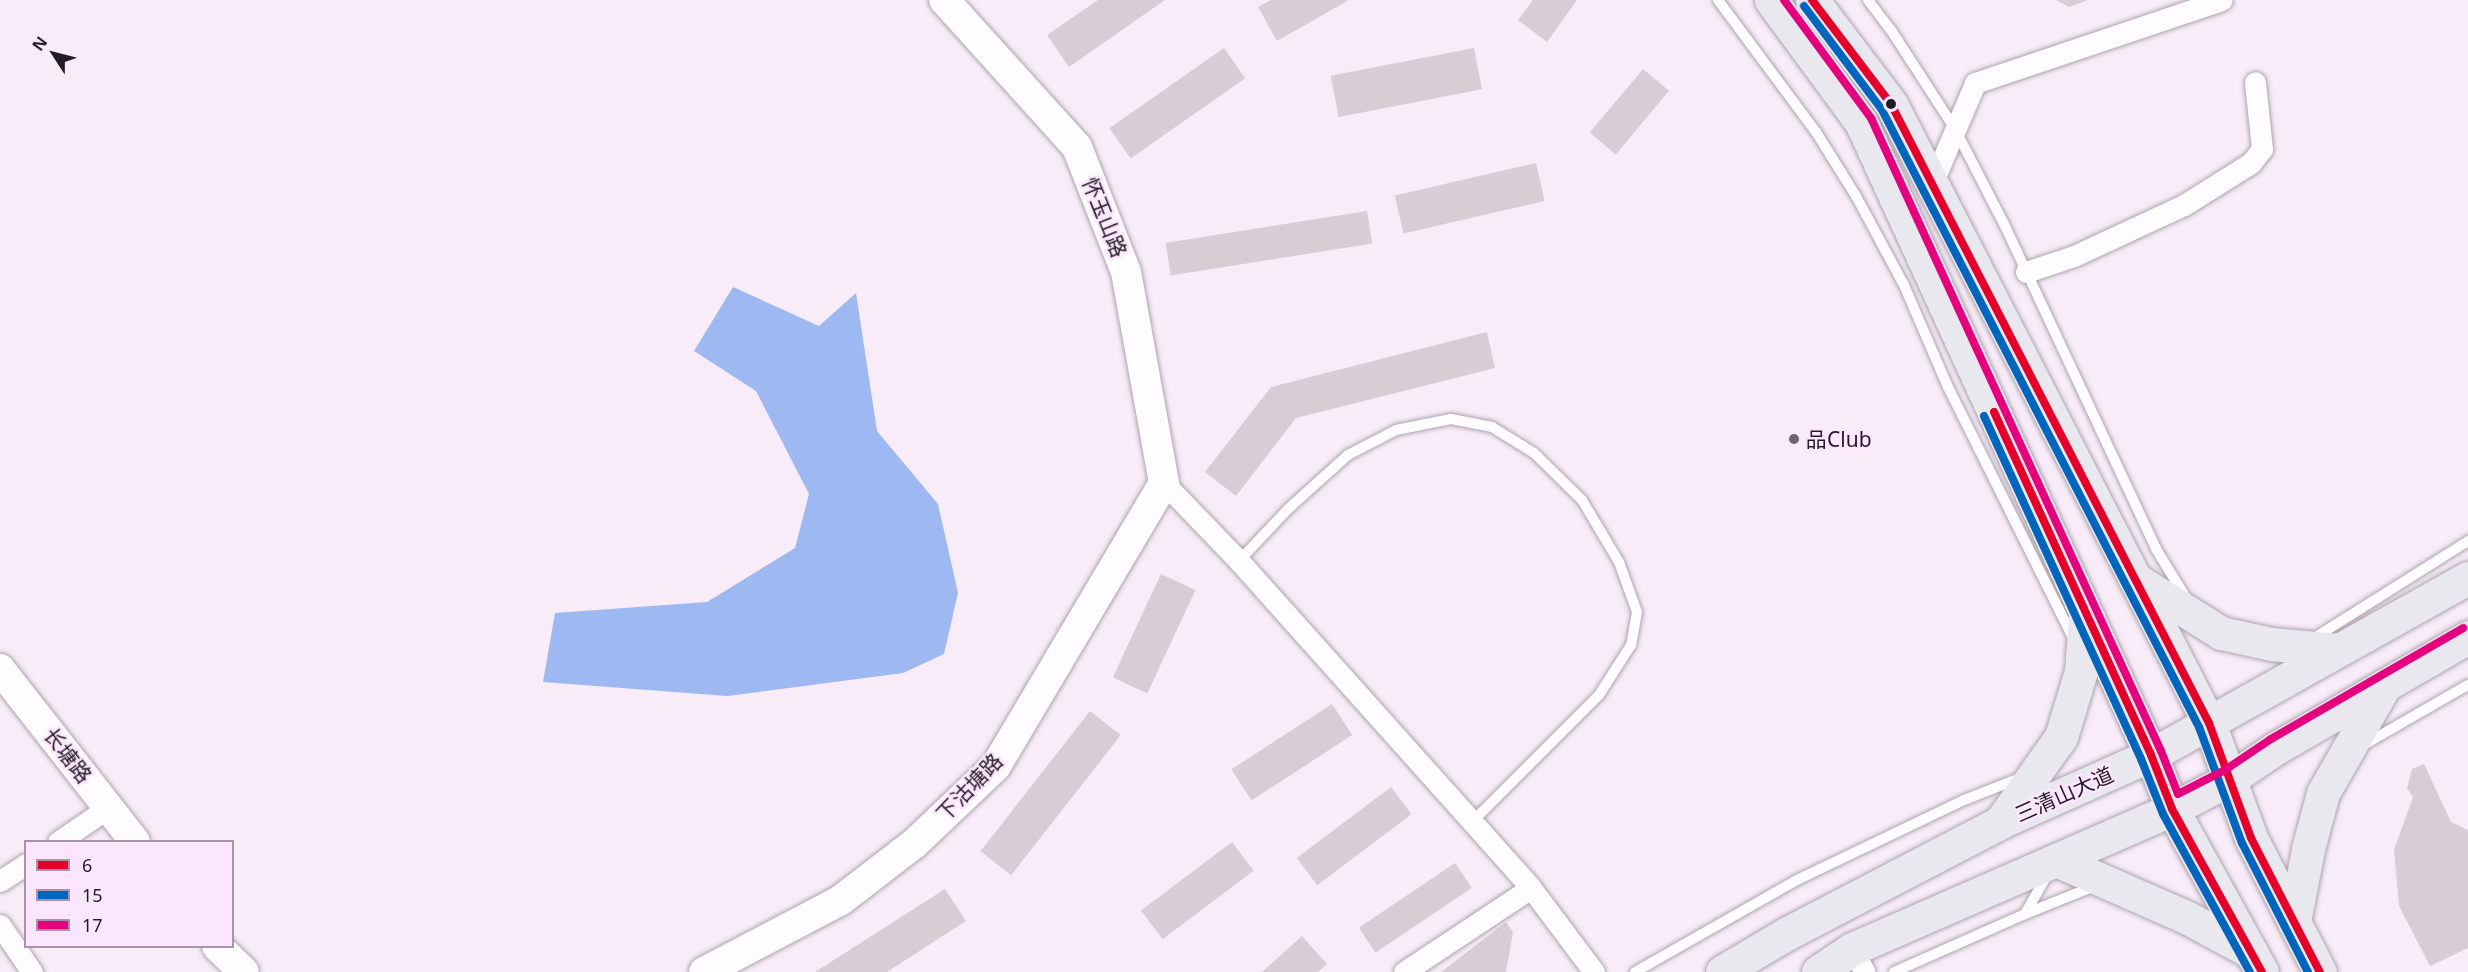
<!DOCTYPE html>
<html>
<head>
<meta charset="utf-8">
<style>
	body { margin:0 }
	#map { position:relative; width:2468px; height:972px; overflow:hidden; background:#f8ecf9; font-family:"Noto Sans","Noto Sans SC",sans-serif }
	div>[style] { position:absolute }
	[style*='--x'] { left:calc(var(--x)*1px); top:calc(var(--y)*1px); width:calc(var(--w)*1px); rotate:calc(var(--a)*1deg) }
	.water>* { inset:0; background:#9eb8f1 }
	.building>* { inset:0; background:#d8ccd5; transform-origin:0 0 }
	.roads { filter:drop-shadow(0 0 2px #ada4ae) drop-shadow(0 0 2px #ada4ae) }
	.lane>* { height:10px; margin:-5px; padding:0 5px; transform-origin:5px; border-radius:5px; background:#fefcfe }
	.street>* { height:21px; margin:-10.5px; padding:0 10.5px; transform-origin:10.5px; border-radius:10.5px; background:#fefcfe }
	.secondary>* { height:30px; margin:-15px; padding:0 15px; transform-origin:15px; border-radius:15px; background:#fefcfe }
	.primary>* { height:33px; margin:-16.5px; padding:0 16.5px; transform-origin:16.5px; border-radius:16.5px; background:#eae8ef }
	.bus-1>* { height:8px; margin:-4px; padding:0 4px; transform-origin:4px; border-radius:4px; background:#e4002b }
	.bus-2>* { height:8px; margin:-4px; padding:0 4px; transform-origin:4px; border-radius:4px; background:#0065bd }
	.bus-3>* { height:8px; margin:-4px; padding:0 4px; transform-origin:4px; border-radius:4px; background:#e5007d }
	.dots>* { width:16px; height:16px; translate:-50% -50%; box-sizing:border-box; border:3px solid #fce6ff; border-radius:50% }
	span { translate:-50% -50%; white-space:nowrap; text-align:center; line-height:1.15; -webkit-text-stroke:5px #fce6ff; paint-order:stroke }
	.street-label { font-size:21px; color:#241c25 }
	.poi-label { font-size:21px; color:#241c25 }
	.left { translate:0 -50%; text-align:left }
	.legend { position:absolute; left:24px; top:840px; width:210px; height:108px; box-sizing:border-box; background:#fce6ff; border:2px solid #a695a8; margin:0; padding:8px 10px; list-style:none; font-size:18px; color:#241c25 }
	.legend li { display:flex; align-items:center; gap:12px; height:30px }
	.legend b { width:30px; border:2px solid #a695a8 }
	.north { position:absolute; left:24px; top:24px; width:60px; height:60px; -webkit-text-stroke:4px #fce6ff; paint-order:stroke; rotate:306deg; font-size:16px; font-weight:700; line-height:24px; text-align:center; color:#241c25 }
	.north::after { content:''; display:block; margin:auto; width:21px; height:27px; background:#241c25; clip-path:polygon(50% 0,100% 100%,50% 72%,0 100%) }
</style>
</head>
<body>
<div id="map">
	<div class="water">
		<i style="clip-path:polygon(733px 287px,819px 326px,856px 293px,877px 431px,938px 504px,958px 593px,944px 654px,903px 673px,727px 696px,543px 682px,555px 613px,707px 602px,795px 548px,809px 494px,756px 391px,694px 351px)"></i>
	</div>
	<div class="building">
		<i style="clip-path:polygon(1098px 0,1165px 0,1069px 67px,1047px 35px)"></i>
		<i style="clip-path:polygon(1271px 0,1349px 0,1277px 41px,1258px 7px)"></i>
		<i style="clip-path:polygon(1533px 0,1577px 0,1547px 42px,1518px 20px)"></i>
		<i style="clip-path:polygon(2056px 0,2088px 0,2069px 7px)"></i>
		<i style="left:1224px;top:48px;width:37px;height:140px;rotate:55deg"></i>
		<i style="left:1474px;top:48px;width:42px;height:146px;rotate:79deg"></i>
		<i style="left:1643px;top:69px;width:34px;height:83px;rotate:40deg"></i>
		<i style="left:1536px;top:163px;width:39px;height:145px;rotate:77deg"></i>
		<i style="left:1367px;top:211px;width:33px;height:204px;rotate:81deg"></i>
		<i style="clip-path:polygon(1487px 332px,1495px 368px,1296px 418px,1236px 496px,1205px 472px,1271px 387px)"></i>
		<i style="left:1161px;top:574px;width:38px;height:114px;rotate:25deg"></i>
		<i style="left:1332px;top:704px;width:37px;height:120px;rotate:57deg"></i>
		<i style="left:1090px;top:711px;width:39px;height:178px;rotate:38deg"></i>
		<i style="clip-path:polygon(2424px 764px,2451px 822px,2468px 830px,2468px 948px,2430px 966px,2399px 906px,2394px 850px,2413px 797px,2407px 788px,2412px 769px)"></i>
		<i style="left:1391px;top:787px;width:34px;height:118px;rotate:53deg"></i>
		<i style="left:1232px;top:842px;width:36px;height:114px;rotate:53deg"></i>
		<i style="left:1455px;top:863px;width:30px;height:116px;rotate:56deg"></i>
		<i style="clip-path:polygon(945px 889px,966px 921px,887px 972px,815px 972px)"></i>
		<i style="clip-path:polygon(1506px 922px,1513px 932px,1506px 972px,1441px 972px)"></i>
		<i style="clip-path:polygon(1302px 936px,1327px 964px,1318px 972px,1262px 972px)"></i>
	</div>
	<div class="roads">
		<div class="lane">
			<i style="--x:1718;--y:0;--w:164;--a:53.4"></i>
			<i style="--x:1816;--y:132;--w:75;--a:58"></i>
			<i style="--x:1856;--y:196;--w:101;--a:61.7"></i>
			<i style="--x:1904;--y:285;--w:111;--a:66.7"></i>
			<i style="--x:1948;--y:387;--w:283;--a:63.5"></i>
			<i style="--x:1868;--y:0;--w:38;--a:53"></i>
			<i style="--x:1891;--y:30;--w:118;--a:57.1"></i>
			<i style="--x:1955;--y:129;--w:109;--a:62.7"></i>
			<i style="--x:2005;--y:226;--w:357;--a:64.9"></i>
			<i style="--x:2156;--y:549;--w:57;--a:58.5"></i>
			<i style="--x:1239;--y:561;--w:71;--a:-46.7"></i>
			<i style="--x:1288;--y:509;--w:81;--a:-42"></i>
			<i style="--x:1348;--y:455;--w:54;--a:-27.5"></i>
			<i style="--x:1396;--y:430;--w:56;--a:-11.3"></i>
			<i style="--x:1451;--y:419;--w:42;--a:11"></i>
			<i style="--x:1492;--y:427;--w:49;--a:31.8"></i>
			<i style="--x:1534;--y:453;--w:67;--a:44.4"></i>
			<i style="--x:1582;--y:500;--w:72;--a:59.2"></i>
			<i style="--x:1619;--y:562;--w:53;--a:70.2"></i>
			<i style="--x:1637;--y:612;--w:34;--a:100"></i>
			<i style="--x:1631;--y:645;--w:59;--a:122.6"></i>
			<i style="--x:1599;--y:695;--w:180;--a:135"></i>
			<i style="--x:2311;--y:640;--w:186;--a:-32.2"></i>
			<i style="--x:2360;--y:747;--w:125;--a:-29.9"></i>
			<i style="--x:2025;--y:914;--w:78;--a:-21.9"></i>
			<i style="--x:1635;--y:972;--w:189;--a:-29.6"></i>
			<i style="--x:1799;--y:879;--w:183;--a:-25.6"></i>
			<i style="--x:1964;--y:800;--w:60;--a:-21.4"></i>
			<i style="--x:1894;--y:972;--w:143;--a:-23.9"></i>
			<i style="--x:2025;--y:914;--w:48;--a:-60.3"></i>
		</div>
		<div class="street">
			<i style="--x:1932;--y:184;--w:110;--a:-66.9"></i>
			<i style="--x:1975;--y:83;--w:260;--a:-18.6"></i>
			<i style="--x:2026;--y:272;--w:51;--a:-18.4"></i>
			<i style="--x:2074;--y:256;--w:121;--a:-24.9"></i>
			<i style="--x:2184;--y:205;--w:79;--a:-32.1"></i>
			<i style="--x:2251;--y:163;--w:18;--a:-52"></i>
			<i style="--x:2262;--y:149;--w:67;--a:-96"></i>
			<i style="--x:1164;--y:483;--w:108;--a:46.1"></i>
			<i style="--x:1239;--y:561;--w:438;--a:48.2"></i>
			<i style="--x:1531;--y:888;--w:105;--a:53.1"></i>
			<i style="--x:58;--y:842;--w:62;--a:-34.5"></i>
			<i style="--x:0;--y:881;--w:31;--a:-33"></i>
			<i style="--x:0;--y:925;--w:57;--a:55.8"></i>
			<i style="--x:1852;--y:949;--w:26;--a:61"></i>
			<i style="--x:1404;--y:972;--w:152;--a:-33.5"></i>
		</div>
		<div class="secondary">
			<i style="--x:0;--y:669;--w:219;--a:52"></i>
			<i style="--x:217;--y:946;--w:37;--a:44"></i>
			<i style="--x:704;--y:972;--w:155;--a:-27.7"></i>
			<i style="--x:841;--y:900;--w:93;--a:-37.6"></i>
			<i style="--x:915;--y:843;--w:112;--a:-43.5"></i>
			<i style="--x:996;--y:766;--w:329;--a:-59.3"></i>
			<i style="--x:1164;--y:483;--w:214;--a:-100.2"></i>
			<i style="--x:1126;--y:272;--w:134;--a:-111.4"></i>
			<i style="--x:1077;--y:147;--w:198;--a:-132.1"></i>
		</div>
		<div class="primary">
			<i style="--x:1771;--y:0;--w:152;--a:53.6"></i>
			<i style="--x:1861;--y:122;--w:696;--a:65.39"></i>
			<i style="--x:2151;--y:755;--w:58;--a:68.7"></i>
			<i style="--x:2172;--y:809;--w:186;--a:61.1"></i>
			<i style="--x:1812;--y:0;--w:131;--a:52.8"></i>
			<i style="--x:1891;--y:104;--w:696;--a:62.81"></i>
			<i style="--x:2209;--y:723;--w:122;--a:69.9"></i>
			<i style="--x:2251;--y:838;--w:151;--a:62.8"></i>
			<i style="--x:2135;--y:579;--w:102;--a:32.1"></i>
			<i style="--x:2221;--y:633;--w:51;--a:12.4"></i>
			<i style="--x:2271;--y:644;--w:67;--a:5.1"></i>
			<i style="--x:2001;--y:821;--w:103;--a:-54.5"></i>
			<i style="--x:2061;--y:737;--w:69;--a:-73.1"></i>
			<i style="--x:2081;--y:671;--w:55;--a:-85.8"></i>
			<i style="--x:2056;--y:860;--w:144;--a:23.7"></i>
			<i style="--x:2188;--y:918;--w:72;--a:28.4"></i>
			<i style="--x:2294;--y:922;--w:74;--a:-79.1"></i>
			<i style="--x:2308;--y:849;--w:58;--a:-75"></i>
			<i style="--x:2323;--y:793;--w:125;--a:-60.1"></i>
			<i style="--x:1722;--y:972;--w:74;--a:-30.7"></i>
			<i style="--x:1786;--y:934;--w:242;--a:-27.5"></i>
			<i style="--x:2001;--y:822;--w:164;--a:-24.1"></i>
			<i style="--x:2151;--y:755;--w:363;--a:-29.2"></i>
			<i style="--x:1818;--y:972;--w:41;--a:-34.1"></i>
			<i style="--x:1852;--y:949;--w:349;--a:-23.6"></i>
			<i style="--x:2172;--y:809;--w:65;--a:-27.3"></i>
			<i style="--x:2230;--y:779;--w:55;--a:-34"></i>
			<i style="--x:2276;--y:748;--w:222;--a:-30"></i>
		</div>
	</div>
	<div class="bus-1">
		<i style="--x:1812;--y:0;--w:131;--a:52.8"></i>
		<i style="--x:1891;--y:104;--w:696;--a:62.81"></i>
		<i style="--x:2209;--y:723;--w:122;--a:69.9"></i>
		<i style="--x:2251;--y:838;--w:151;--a:62.8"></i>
		<i style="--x:1994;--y:412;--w:377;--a:65.4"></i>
		<i style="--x:2151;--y:755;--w:58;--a:68.7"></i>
		<i style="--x:2172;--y:809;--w:186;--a:61.1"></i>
	</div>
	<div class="bus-2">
		<i style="--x:1804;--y:6;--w:130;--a:53.1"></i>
		<i style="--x:1882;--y:110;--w:694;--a:62.81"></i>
		<i style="--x:2199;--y:727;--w:124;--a:69.7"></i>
		<i style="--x:2242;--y:843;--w:145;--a:62.9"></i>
		<i style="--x:1984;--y:416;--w:377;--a:65.4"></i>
		<i style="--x:2141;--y:759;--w:59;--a:68.2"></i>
		<i style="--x:2163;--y:814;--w:180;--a:61.2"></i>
	</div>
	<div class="bus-3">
		<i style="--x:1784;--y:0;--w:147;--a:53.6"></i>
		<i style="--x:1871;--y:118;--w:696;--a:65.39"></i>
		<i style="--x:2161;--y:751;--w:46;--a:68.4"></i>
		<i style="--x:2178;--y:794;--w:53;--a:-27.1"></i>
		<i style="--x:2225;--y:770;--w:55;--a:-34"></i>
		<i style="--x:2271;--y:739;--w:222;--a:-30"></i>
	</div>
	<div class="dots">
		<i style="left:1891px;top:104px;background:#241c25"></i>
		<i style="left:1794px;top:439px;background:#6e656f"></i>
	</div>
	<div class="street-label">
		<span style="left:1105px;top:217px;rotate:68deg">怀玉山路</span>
		<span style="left:68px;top:755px;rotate:52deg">长塘路</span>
		<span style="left:969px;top:787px;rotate:-46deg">下沽塘路</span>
		<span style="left:2064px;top:794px;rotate:-24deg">三清山大道</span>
	</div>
	<div class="poi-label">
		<span class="left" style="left:1806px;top:439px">品Club</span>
	</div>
	<ul class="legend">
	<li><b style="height:8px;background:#e4002b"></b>6</li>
	<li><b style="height:8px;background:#0065bd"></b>15</li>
	<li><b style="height:8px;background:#e5007d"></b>17</li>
	</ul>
	<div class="north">N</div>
</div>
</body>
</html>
